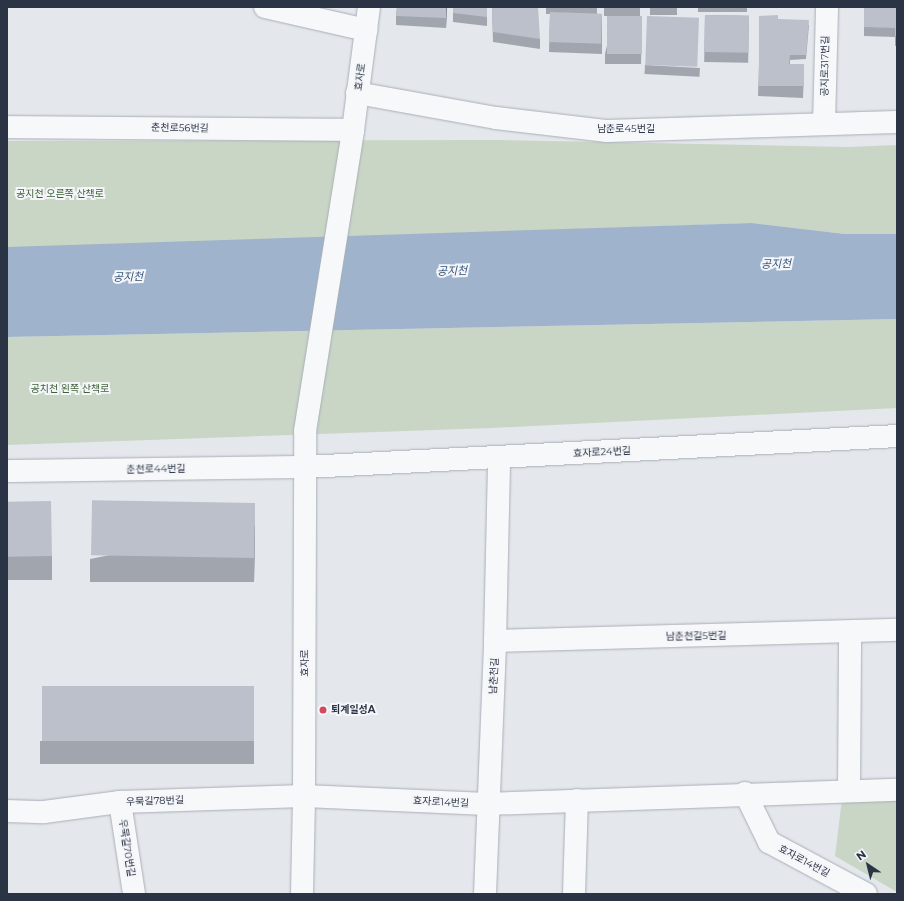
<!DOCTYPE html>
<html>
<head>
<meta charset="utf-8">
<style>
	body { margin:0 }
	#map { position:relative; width:904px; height:901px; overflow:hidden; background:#e4e7ec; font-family:Montserrat,"Noto Sans KR",sans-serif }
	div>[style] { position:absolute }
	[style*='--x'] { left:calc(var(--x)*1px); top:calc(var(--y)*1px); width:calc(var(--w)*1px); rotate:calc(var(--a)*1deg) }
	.green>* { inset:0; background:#c9d6c5 }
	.water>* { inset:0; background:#9fb4cc }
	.roads { filter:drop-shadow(0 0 1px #a9aeb7) drop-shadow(0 0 1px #a9aeb7) }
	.minor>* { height:22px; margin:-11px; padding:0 11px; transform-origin:11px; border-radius:11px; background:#f7f8fa }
	.tertiary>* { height:22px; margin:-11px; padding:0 11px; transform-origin:11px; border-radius:11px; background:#f7f8fa }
	.wall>* { inset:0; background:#a1a5ae; transform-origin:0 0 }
	.shaded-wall>* { inset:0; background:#83868d }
	.building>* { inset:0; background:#bbc0ca; transform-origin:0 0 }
	.dots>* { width:11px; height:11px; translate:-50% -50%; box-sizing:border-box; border:2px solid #f4f6f9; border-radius:50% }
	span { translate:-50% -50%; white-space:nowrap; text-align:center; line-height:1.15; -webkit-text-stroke:4px #f4f6f9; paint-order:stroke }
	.street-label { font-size:10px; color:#2b3445 }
	.park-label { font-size:10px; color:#3f6138 }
	.poi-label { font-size:10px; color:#2b3445; font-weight:700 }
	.left { translate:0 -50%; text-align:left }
	.water-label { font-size:11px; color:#34527a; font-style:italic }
	.frame { position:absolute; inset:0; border:8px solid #2b3445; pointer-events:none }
	.north { position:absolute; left:848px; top:845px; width:40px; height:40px; -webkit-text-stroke:3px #f4f6f9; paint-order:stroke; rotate:325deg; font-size:11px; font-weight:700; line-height:16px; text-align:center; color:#2b3445 }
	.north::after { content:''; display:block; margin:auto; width:14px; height:18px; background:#2b3445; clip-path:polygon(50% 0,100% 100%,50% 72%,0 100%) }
</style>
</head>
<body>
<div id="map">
	<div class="green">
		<i style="clip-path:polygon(496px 140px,848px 147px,897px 145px,897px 234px,845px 234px,752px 223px,57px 247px,7px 247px,7px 141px)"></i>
		<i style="clip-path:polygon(897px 319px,897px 408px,492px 428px,7px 445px,7px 337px)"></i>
		<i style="clip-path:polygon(897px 798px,897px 892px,835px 856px,842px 799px)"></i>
	</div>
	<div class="water">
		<i style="clip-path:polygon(752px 223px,845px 234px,897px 234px,897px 319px,7px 337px,7px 247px)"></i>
	</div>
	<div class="roads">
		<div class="minor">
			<i style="--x:265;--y:7;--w:104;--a:12.8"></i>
			<i style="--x:357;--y:93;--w:141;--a:10.2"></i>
			<i style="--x:496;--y:118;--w:112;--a:6.7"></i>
			<i style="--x:607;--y:131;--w:290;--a:-1.8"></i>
			<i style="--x:824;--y:124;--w:117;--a:-88.5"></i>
			<i style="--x:7;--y:127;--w:346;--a:0.5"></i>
			<i style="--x:7;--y:471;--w:299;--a:-0.8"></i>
			<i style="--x:306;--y:467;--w:592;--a:-3"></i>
			<i style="--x:495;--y:641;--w:402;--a:-1.6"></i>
			<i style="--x:849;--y:791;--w:158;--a:-89.6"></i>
			<i style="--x:745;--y:793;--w:55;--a:63.9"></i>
			<i style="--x:769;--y:842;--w:110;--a:28.2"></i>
			<i style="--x:120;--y:802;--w:93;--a:81.3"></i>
			<i style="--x:7;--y:811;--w:37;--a:2"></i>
			<i style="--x:44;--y:812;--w:77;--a:-7.5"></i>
			<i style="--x:120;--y:802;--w:184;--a:-1.9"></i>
			<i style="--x:304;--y:796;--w:183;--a:2.5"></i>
			<i style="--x:487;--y:804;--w:410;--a:-2"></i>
			<i style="--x:485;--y:894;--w:253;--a:-87.7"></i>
			<i style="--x:495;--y:641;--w:183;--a:-88.7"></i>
			<i style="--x:574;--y:894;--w:94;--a:-88.2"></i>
		</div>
		<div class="tertiary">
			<i style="--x:302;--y:894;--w:98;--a:-88.8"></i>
			<i style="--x:304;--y:796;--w:365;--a:-89.8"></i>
			<i style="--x:305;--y:431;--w:305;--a:-80.9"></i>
			<i style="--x:353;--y:130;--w:124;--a:-82.6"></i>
		</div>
	</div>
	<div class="wall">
		<i style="clip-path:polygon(397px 7px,447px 7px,446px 28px,396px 25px,396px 16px)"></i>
		<i style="clip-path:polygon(487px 7px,487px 26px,453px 22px,453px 13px)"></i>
		<i style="clip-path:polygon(492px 7px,540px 39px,540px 49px,493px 42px)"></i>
		<i style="clip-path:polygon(546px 7px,597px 7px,597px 14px,602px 14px,602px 54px,549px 52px,550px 14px,546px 14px)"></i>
		<i style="clip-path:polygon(604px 7px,640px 7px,640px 16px,642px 26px,641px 64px,605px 64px,605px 54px,614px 16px,604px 16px)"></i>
		<i style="left:650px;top:7px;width:27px;height:8px"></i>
		<i style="left:698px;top:7px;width:49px;height:5px"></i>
		<i style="clip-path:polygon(864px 7px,897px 7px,897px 46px,895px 46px,895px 37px,864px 36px)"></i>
		<i style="left:705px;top:15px;width:44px;height:47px;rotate:1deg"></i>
		<i style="clip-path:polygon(778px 19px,809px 25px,806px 59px,790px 60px,790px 64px,804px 73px,803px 98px,758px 96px,759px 64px)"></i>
		<i style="left:645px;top:65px;width:55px;height:9px;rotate:3deg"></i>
		<i style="clip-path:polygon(7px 502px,52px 556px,52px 580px,7px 580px)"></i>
		<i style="clip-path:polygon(255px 526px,254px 582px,90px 582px,90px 559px)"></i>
		<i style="left:254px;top:741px;width:23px;height:214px;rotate:90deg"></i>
	</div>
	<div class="shaded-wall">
		<i style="clip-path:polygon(446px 7px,447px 7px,446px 28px)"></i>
		<i style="clip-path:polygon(255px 503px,255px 526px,254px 582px,254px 558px)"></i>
	</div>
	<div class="building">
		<i style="clip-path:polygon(397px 7px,446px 7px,446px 18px,396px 16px)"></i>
		<i style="clip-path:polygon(453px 7px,487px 7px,487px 17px,453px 13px)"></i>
		<i style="clip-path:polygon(492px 7px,538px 7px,540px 39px,493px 32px)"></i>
		<i style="clip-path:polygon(612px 7px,640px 7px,640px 8px)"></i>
		<i style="clip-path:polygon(864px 7px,897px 7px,897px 37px,895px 36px,895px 28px,864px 27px)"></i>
		<i style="left:550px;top:12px;width:52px;height:30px;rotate:2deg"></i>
		<i style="left:705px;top:15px;width:44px;height:37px;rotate:1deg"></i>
		<i style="clip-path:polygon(778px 15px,778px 19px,809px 20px,806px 55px,790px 55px,789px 64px,759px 64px,759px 16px)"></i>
		<i style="left:607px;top:16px;width:35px;height:38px"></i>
		<i style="left:647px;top:16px;width:52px;height:49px;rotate:2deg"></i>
		<i style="left:759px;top:64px;width:45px;height:22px"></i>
		<i style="left:51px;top:501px;width:55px;height:44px;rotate:89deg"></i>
		<i style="left:255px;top:503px;width:55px;height:163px;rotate:91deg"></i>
		<i style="left:254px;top:686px;width:55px;height:212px;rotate:90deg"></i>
	</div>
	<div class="dots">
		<i style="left:323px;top:710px;background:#d1495b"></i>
	</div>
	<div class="street-label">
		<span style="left:825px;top:66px;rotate:-89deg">공지로317번길</span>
		<span style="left:360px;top:77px;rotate:-82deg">효자로</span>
		<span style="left:180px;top:128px;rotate:1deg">춘천로56번길</span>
		<span style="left:626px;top:129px">남춘로45번길</span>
		<span style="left:602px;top:452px;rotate:-3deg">효자로24번길</span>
		<span style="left:156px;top:469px;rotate:-1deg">춘천로44번길</span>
		<span style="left:696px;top:636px;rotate:-1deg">남춘천길5번길</span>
		<span style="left:305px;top:663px;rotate:-90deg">효자로</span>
		<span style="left:494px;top:676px;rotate:-87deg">남춘천길</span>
		<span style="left:155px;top:801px;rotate:-2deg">우묵길78번길</span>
		<span style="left:441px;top:802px;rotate:3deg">효자로14번길</span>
		<span style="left:127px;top:848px;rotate:81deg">우묵길70번길</span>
		<span style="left:804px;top:861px;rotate:28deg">효자로14번길</span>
	</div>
	<div class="park-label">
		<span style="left:60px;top:194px">공지천 오른쪽 산책로</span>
		<span style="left:70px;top:389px">공치천 왼쪽 산책로</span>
	</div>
	<div class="poi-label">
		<span class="left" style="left:331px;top:710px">퇴계일성A</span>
	</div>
	<div class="water-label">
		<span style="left:776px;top:264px;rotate:-1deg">공지천</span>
		<span style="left:452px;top:271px;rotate:-1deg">공지천</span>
		<span style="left:128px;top:277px;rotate:-1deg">공지천</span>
	</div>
	<div class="frame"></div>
	<div class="north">N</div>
</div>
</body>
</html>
